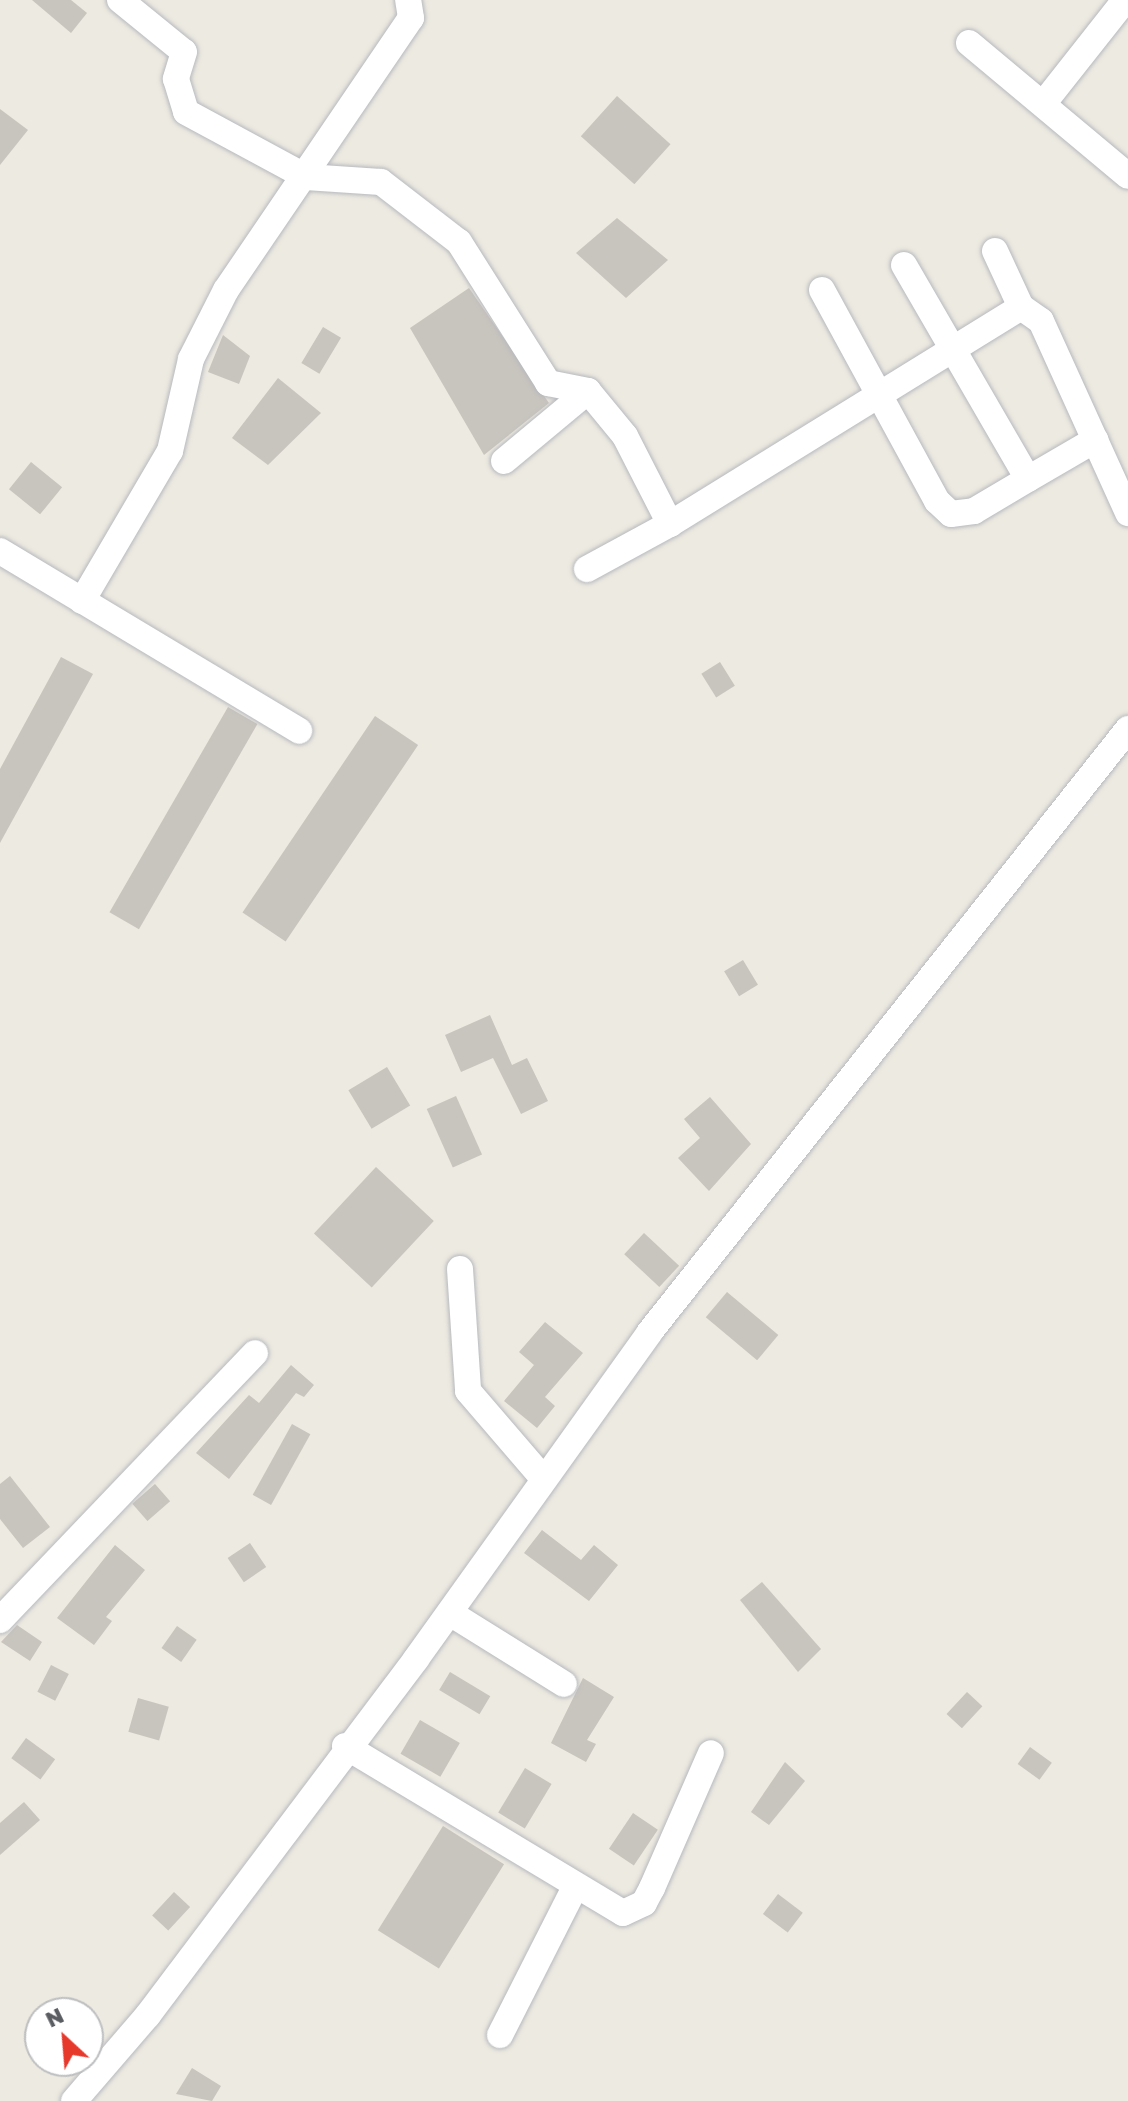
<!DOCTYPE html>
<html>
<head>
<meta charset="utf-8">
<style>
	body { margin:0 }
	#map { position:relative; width:1128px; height:2101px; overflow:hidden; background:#edeae1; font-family:"Golos Text",sans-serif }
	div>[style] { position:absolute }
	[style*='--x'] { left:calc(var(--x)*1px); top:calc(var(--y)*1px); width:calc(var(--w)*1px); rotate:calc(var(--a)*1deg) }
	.building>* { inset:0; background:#c8c4be; transform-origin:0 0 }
	.roads { filter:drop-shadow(0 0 2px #b7b9be) drop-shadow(0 0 2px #b7b9be) }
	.minor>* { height:26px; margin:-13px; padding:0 13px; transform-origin:13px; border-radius:13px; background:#fff }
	span { translate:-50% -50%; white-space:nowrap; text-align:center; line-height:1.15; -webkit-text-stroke:6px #fff; paint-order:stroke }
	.north { position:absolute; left:24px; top:1997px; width:80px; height:80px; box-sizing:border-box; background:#fff; border:2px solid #bdbec0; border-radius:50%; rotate:334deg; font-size:22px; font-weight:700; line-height:32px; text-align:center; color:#5a5d62 }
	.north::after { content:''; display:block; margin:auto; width:28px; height:36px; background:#e7382c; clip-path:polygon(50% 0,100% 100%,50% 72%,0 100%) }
</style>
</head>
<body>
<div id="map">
	<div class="building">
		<i style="clip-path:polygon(32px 0,71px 0,87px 13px,71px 33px)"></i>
		<i style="left:617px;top:96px;width:72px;height:54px;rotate:42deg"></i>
		<i style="clip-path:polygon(0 109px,28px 130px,0 165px)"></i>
		<i style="clip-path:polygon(617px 218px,668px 260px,626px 298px,576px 253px)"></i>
		<i style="clip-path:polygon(469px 288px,549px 403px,484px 455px,410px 328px)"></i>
		<i style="left:323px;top:327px;width:21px;height:42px;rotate:31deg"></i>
		<i style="clip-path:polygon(223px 335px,250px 356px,239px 384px,208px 372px)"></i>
		<i style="clip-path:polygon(278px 378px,321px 413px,268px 465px,232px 438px)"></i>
		<i style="left:31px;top:462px;width:40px;height:35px;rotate:39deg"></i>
		<i style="clip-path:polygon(61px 657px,93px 674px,0 843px,0 769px)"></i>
		<i style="left:720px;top:662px;width:28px;height:22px;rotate:58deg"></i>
		<i style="left:228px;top:707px;width:34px;height:237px;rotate:30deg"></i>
		<i style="left:375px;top:716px;width:52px;height:237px;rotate:34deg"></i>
		<i style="left:743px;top:960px;width:29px;height:22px;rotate:59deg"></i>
		<i style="clip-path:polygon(490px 1015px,512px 1065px,527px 1058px,548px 1101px,521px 1114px,493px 1058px,461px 1072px,445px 1035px)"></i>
		<i style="left:387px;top:1067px;width:45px;height:45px;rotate:59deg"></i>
		<i style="left:456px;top:1096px;width:64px;height:32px;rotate:66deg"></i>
		<i style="clip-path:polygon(710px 1097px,751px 1144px,709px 1191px,678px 1158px,700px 1138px,684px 1119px)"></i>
		<i style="left:376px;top:1167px;width:79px;height:91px;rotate:43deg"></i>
		<i style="left:644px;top:1233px;width:48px;height:29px;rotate:43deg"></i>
		<i style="left:727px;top:1292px;width:67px;height:33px;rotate:40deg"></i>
		<i style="clip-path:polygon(545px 1322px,583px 1353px,545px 1397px,555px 1406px,537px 1428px,504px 1401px,534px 1365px,519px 1352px)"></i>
		<i style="clip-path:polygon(291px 1365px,314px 1385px,304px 1397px,296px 1393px,229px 1479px,196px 1453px,249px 1395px,259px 1403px)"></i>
		<i style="left:292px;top:1424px;width:21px;height:81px;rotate:29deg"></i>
		<i style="clip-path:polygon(10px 1476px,50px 1527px,23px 1548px,0 1519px,0 1484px)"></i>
		<i style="left:155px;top:1484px;width:23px;height:30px;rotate:49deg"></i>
		<i style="clip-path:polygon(542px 1530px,581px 1560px,594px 1545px,618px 1565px,589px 1601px,524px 1553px)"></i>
		<i style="left:250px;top:1543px;width:29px;height:27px;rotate:56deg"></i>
		<i style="clip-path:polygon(115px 1545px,145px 1570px,106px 1617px,112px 1621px,94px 1645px,57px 1618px)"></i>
		<i style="clip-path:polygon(762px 1582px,821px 1649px,798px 1672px,740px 1600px)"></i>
		<i style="clip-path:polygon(17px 1625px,42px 1642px,30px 1661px,1px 1642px)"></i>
		<i style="left:177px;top:1626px;width:24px;height:27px;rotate:35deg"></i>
		<i style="left:51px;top:1665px;width:20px;height:30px;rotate:27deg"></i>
		<i style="left:450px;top:1672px;width:47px;height:21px;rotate:31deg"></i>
		<i style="clip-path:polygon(583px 1678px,614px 1697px,587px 1740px,596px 1744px,586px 1762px,551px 1743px)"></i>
		<i style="left:967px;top:1692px;width:21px;height:30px;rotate:43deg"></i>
		<i style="left:138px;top:1698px;width:32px;height:35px;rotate:16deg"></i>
		<i style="left:420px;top:1720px;width:46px;height:39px;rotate:30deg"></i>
		<i style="left:26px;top:1738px;width:36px;height:25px;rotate:36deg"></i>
		<i style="left:1030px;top:1747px;width:27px;height:21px;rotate:36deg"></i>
		<i style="clip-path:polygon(785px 1762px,805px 1781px,769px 1825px,751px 1812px)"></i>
		<i style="left:525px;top:1768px;width:31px;height:52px;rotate:31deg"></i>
		<i style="clip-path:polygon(24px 1802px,40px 1820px,0 1855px,0 1823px)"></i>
		<i style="left:633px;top:1813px;width:30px;height:43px;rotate:34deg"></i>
		<i style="left:443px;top:1826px;width:72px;height:123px;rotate:32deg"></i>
		<i style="left:174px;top:1892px;width:22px;height:32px;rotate:43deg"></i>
		<i style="left:778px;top:1894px;width:31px;height:25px;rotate:37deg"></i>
		<i style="clip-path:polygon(192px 2068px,221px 2086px,212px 2101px,176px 2094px)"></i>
	</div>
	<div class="roads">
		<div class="minor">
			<i style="--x:120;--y:0;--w:82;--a:39.1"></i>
			<i style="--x:184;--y:52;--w:28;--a:107"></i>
			<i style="--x:176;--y:79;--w:34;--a:73"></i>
			<i style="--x:186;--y:112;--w:136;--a:28.4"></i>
			<i style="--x:306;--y:177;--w:75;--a:3.8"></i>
			<i style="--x:381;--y:182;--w:98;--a:37.6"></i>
			<i style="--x:459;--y:242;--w:167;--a:57.7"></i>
			<i style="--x:548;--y:383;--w:41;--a:11.3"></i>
			<i style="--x:588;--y:391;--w:58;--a:50.6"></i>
			<i style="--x:625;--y:436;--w:99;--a:62.9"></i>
			<i style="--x:670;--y:524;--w:413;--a:-31.7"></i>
			<i style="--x:1021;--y:307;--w:24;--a:35"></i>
			<i style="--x:1041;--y:321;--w:211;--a:65.6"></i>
			<i style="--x:969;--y:43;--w:207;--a:39.9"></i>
			<i style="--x:1043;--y:104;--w:132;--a:-51.7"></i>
			<i style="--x:995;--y:251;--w:62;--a:65.1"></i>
			<i style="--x:904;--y:265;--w:247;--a:59.9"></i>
			<i style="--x:1028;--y:479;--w:78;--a:-30.2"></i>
			<i style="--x:822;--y:290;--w:240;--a:61.4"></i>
			<i style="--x:937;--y:501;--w:19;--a:43"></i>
			<i style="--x:951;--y:514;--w:23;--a:-7"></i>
			<i style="--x:974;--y:511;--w:63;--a:-30.7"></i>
			<i style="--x:504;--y:461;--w:109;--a:-39.8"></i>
			<i style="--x:0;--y:551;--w:349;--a:31"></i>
			<i style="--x:587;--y:569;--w:94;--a:-28.5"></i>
			<i style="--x:82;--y:601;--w:174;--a:-59.6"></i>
			<i style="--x:170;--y:451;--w:94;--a:-77.1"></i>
			<i style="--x:191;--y:359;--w:77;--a:-63.1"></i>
			<i style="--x:226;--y:290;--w:329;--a:-55.8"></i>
			<i style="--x:411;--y:18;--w:18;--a:-99"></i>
			<i style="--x:460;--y:1269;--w:122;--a:86.2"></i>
			<i style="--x:468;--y:1391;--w:113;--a:49.3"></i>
			<i style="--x:450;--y:1613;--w:134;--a:31.9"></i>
			<i style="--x:0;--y:1620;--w:369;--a:-46.3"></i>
			<i style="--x:345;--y:1746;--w:324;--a:31"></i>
			<i style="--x:623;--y:1913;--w:23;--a:-25"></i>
			<i style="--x:644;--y:1903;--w:17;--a:-62"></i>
			<i style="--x:652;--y:1888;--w:147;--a:-66.4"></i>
			<i style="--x:500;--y:2035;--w:164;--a:-63.1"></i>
			<i style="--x:74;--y:2101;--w:113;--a:-49.3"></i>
			<i style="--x:148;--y:2015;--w:446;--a:-53"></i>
			<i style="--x:416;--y:1659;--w:401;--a:-54.4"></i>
			<i style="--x:649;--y:1333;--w:771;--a:-51.58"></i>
		</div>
	</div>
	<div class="north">N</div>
</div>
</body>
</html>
